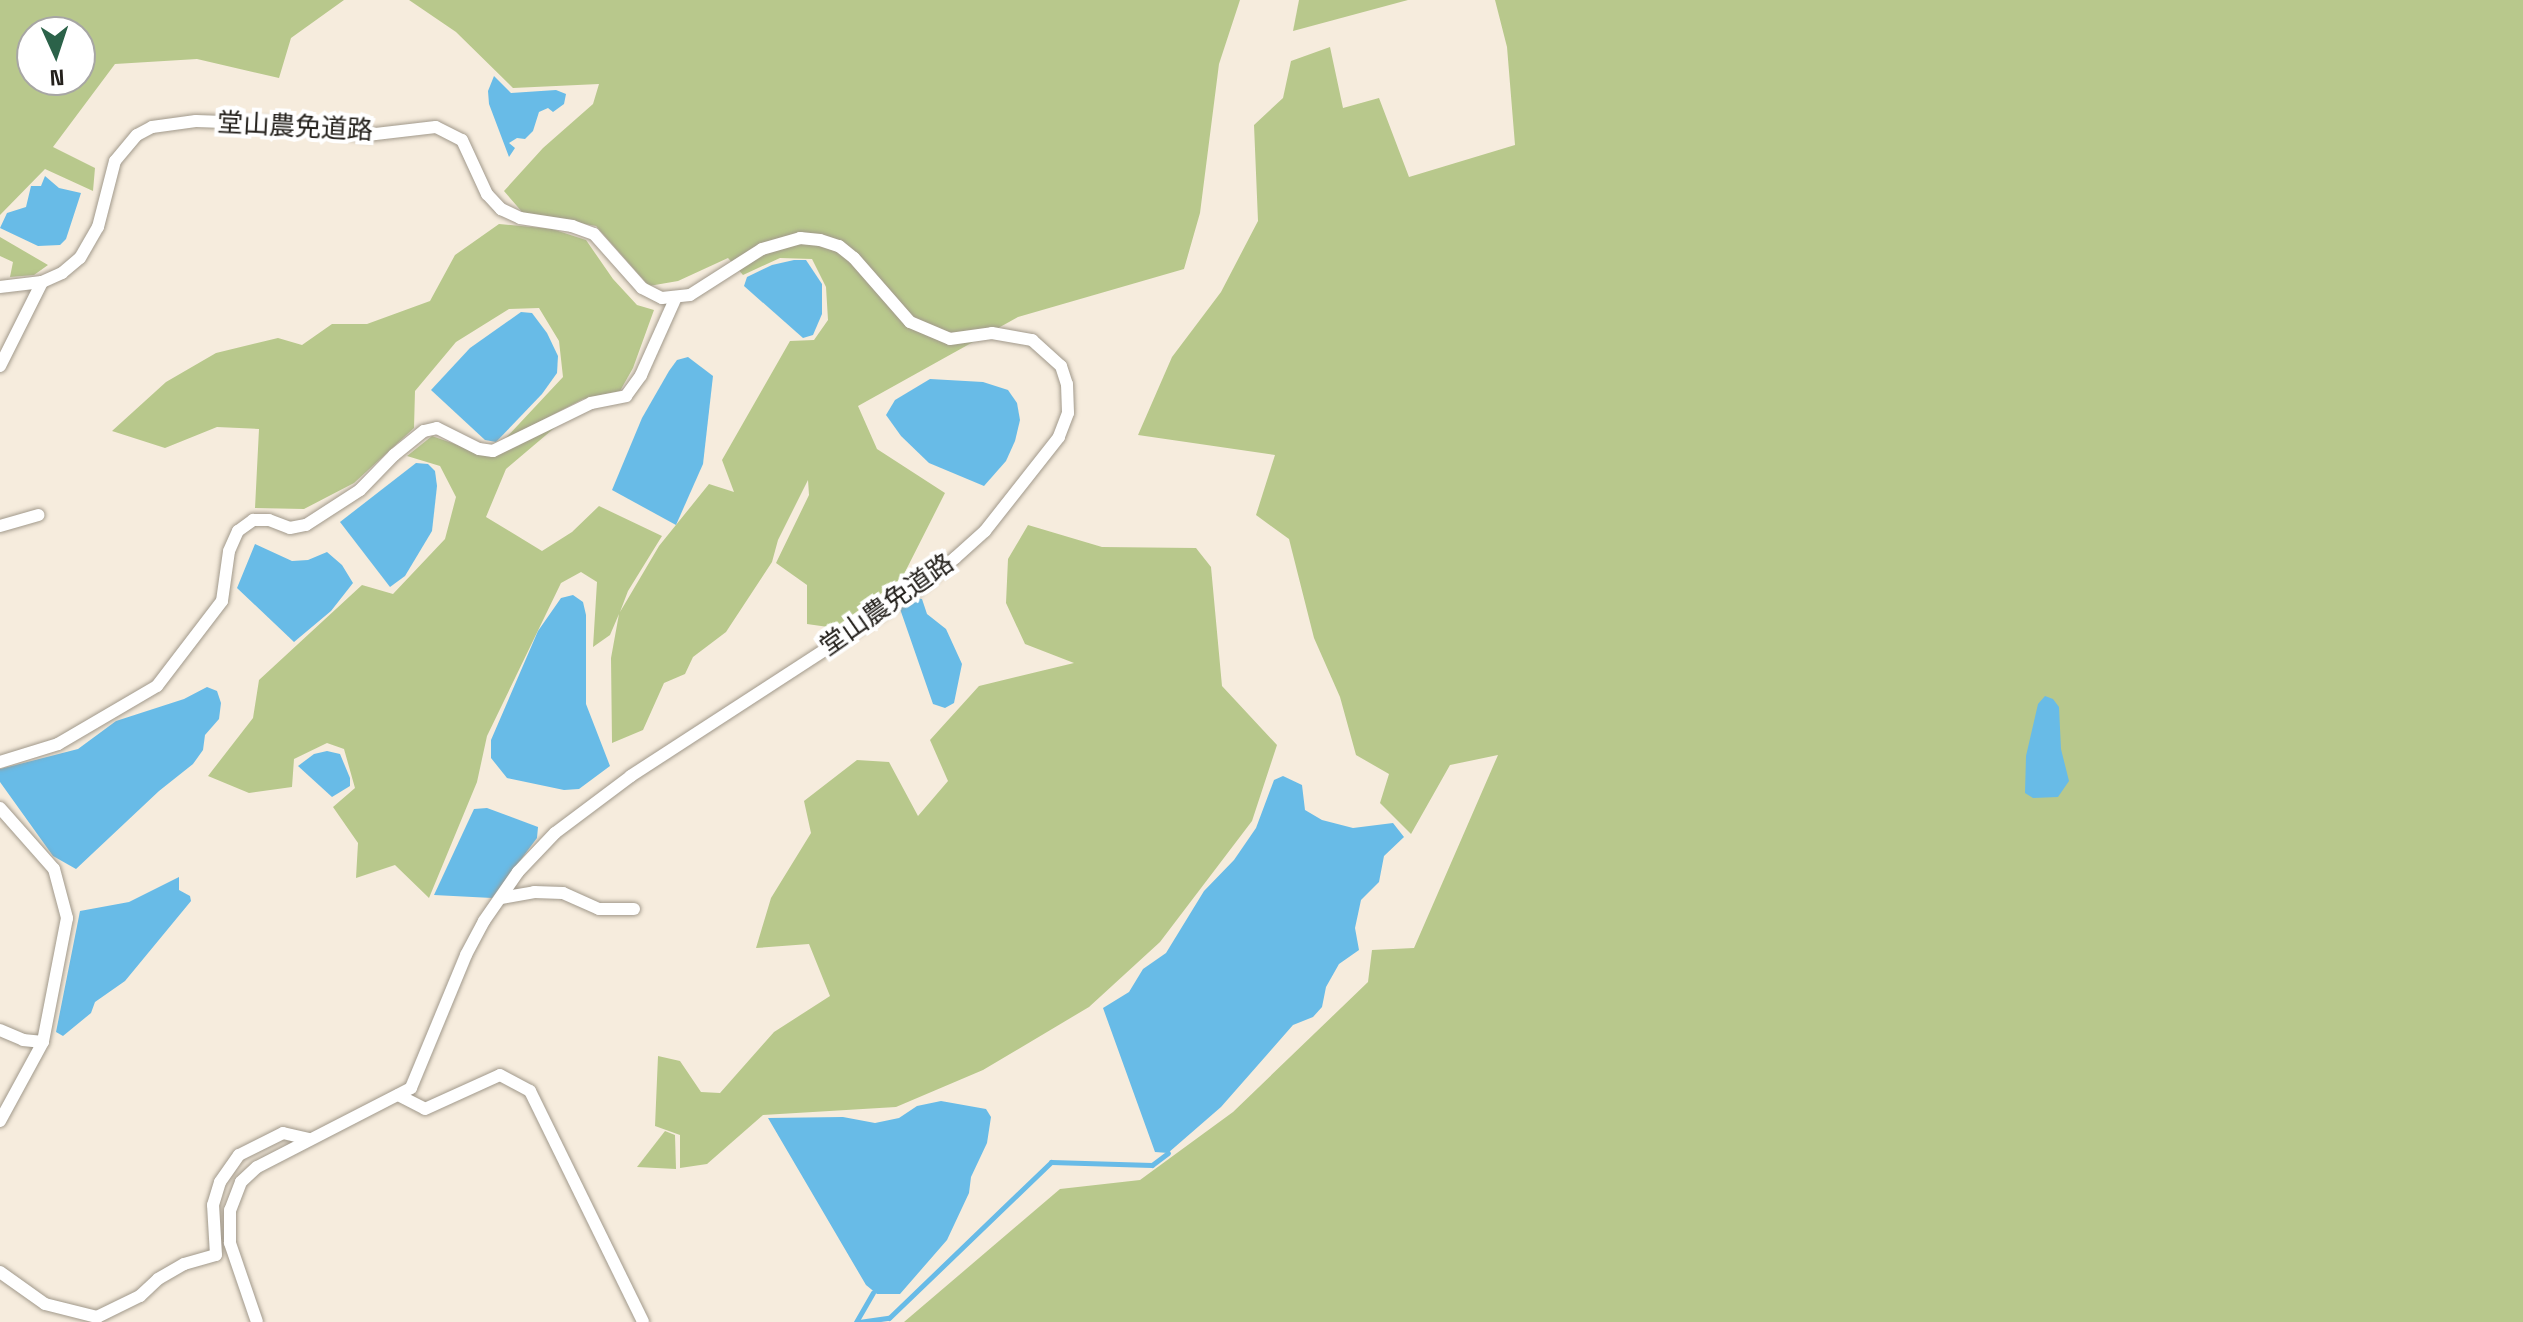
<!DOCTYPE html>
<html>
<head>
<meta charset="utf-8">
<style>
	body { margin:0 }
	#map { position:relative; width:2523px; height:1322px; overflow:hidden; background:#f6ecdd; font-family:"Space Grotesk","Noto Sans JP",sans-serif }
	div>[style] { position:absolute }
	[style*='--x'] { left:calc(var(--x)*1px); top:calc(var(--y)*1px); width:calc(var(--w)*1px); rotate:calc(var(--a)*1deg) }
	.green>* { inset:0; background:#b8c88c }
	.water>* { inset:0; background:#68bbe7 }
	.stream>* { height:5px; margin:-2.5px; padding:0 2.5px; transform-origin:2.5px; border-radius:2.5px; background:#68bbe7 }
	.roads { filter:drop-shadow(0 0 2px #a1998b) drop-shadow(0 0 2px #a1998b) }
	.minor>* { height:12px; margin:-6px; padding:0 6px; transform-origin:6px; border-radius:6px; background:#fff }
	span { translate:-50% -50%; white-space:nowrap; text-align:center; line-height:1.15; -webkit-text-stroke:8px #fff; paint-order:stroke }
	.street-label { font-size:26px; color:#24211c }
	.north { position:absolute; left:16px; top:16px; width:80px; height:80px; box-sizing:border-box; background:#fff; border:2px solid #a7a6a4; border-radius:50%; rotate:177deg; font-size:22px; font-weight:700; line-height:32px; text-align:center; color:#24211c }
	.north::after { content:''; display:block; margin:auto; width:28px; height:36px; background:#2b6249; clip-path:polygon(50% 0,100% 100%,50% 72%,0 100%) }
</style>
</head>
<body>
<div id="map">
	<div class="green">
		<i style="clip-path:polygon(evenodd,0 0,344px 0,291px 38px,279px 78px,197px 59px,115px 64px,53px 147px,95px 168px,93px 191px,45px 169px,0 215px,0 0,32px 32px,80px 32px,80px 80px,32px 80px,32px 32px)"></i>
		<i style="clip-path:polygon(409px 0,1240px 0,1219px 64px,1200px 213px,1184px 269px,1018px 317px,858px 406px,877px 449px,945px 493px,902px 578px,835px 628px,807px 624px,807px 585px,776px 563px,809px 495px,808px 480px,778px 540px,772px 562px,726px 632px,693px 657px,685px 674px,664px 683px,643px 730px,612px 743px,611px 658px,619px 614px,610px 635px,593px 647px,597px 582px,581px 572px,561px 583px,487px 736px,477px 782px,429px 898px,395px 865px,356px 878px,358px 843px,333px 807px,355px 788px,344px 749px,327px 743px,294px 759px,292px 787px,249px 793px,208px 776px,253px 718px,259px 680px,362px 585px,393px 594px,445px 539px,456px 497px,440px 466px,407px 456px,432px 436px,486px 455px,559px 424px,506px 469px,486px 517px,542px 551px,572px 532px,599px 506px,662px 536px,628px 591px,620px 612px,659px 546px,709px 484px,734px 492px,722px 460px,790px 341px,814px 340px,828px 320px,826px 287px,812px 259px,780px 258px,743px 275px,728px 258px,678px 281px,649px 286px,596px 226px,523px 213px,504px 191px,543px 148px,593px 104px,599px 84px,513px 88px,456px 32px)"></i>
		<i style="clip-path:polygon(1299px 0,1408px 0,1293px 31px)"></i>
		<i style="clip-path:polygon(1495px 0,2523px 0,2523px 1322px,904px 1322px,1060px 1189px,1140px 1180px,1233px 1112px,1368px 982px,1372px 950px,1414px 948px,1498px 755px,1450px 765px,1411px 834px,1380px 803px,1389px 774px,1356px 755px,1340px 697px,1314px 638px,1289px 539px,1256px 515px,1275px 455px,1138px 435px,1172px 357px,1221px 292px,1258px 221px,1254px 125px,1283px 98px,1291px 61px,1330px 47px,1343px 108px,1379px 98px,1409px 177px,1515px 145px,1507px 47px)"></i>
		<i style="clip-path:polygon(499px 224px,552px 229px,586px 240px,613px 279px,637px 305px,654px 310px,633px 368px,620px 391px,583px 399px,504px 440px,563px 377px,559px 341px,539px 308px,509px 309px,456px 342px,415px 391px,414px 428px,354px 483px,304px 509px,255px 508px,259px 429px,217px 427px,165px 448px,112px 431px,166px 382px,216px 353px,278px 338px,302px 345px,332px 324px,367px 324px,430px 301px,455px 255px)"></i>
		<i style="clip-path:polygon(0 237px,48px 265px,34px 275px,10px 277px,13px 262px,0 256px)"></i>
		<i style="clip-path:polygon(1028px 525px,1102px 547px,1196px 548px,1211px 567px,1222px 686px,1277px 745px,1252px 821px,1160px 942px,1089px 1007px,983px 1070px,896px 1107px,763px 1115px,707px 1164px,680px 1168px,680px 1135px,655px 1126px,658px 1056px,680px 1061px,701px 1092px,720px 1093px,774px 1032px,830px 996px,809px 944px,756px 948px,771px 898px,811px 833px,804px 801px,857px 760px,889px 762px,918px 816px,948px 781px,930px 740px,979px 686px,1074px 663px,1025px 644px,1006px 603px,1008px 559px)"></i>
		<i style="clip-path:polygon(665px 1131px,675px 1135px,676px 1169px,637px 1167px)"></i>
	</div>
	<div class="water">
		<i style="clip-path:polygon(494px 76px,511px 93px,556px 90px,566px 94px,564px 104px,553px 112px,548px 108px,539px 112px,533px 131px,525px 139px,517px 138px,509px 143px,515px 148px,509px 157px,489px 104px,488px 91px)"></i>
		<i style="clip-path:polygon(45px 176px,59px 188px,81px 193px,66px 239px,60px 245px,38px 246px,0 228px,7px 213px,26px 207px,31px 186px,41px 186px)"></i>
		<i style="clip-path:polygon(794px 260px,806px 260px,822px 284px,822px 314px,813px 335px,803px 338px,744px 286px,747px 277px,772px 265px)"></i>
		<i style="clip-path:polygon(521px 312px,532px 313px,547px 333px,558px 356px,557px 373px,542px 394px,496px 442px,485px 440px,431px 390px,470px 348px)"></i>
		<i style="clip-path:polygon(688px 357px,713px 376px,703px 464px,676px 525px,612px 490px,642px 418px,669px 371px,677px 360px)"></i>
		<i style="clip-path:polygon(930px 379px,983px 382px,1008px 390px,1017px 403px,1020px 420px,1015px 441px,1006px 461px,984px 486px,929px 463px,901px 436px,886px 415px,895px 400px)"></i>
		<i style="clip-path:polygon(416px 463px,428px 464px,435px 471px,437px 486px,432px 531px,405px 576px,390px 587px,340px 522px)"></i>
		<i style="clip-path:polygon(255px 544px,292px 561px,308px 560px,327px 552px,342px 565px,353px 583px,331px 611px,294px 642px,237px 588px)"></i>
		<i style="clip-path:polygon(573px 595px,583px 602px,586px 615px,586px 704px,610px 766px,579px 789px,564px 790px,507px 778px,491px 758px,491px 740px,538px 631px,561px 598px)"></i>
		<i style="clip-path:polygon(916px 598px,922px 599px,927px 614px,946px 629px,962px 664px,954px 703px,945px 708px,933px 704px,899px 606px)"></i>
		<i style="clip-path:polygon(207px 687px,217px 691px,221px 703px,219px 719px,205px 735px,203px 750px,193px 764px,159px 791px,76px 869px,53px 856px,0 782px,0 769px,78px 749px,116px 721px,184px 699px)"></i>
		<i style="clip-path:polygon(2045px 696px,2053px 699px,2059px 707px,2061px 749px,2069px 781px,2058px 797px,2033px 798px,2025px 793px,2026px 756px,2038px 704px)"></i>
		<i style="clip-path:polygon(327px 751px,340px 754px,350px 778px,350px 786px,332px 797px,298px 766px,314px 754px)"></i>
		<i style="clip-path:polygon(1283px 776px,1302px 785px,1305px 810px,1322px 820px,1353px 828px,1393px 823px,1404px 837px,1384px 856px,1379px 882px,1361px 900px,1355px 928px,1359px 950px,1339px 964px,1326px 987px,1322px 1007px,1313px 1017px,1293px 1025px,1221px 1107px,1168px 1153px,1155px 1152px,1103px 1008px,1129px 992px,1143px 969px,1166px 953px,1204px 891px,1234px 860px,1256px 828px,1274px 780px)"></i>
		<i style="clip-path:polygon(487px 808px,538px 827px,537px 838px,492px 898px,434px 895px,474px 809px)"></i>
		<i style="clip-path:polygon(179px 877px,179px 890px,190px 896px,191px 901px,125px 981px,95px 1002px,91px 1013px,63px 1036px,56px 1032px,80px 911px,129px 902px)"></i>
		<i style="clip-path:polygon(941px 1101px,986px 1109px,991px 1117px,987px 1143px,971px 1177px,969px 1193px,947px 1240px,900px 1294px,877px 1294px,866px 1285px,768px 1118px,843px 1117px,875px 1123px,899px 1118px,917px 1106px)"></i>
	</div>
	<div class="stream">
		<i style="--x:856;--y:1322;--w:34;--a:-60"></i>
		<i style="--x:859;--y:1322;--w:30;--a:-8"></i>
		<i style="--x:889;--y:1318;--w:225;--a:-43.9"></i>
		<i style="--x:1051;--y:1162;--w:101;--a:1.7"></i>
		<i style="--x:1152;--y:1165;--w:20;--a:-37"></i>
	</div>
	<div class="roads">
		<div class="minor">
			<i style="--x:0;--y:287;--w:42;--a:-6.8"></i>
			<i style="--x:42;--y:282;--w:22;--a:-24"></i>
			<i style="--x:62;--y:273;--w:23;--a:-40"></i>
			<i style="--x:80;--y:258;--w:36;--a:-60"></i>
			<i style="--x:98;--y:227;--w:68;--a:-75.6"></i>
			<i style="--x:115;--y:161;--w:34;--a:-50"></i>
			<i style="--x:137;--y:135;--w:17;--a:-28"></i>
			<i style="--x:152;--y:127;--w:44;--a:-7.8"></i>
			<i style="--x:196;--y:121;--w:84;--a:2"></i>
			<i style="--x:280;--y:124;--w:88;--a:7.2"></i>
			<i style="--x:367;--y:135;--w:69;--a:-6.6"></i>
			<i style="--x:436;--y:127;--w:29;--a:27"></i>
			<i style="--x:462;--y:140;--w:60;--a:65.2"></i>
			<i style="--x:487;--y:194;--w:21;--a:47"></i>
			<i style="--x:501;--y:209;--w:21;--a:25"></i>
			<i style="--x:520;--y:218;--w:53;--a:8.7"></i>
			<i style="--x:572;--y:226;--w:23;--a:20"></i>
			<i style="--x:594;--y:234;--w:72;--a:48.4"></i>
			<i style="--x:642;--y:288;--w:22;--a:27"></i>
			<i style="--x:662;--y:298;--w:28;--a:-6"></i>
			<i style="--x:690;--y:295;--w:85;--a:-32.6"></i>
			<i style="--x:762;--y:249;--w:40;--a:-16"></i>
			<i style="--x:800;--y:238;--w:20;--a:6"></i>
			<i style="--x:820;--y:240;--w:20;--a:18"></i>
			<i style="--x:839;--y:246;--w:19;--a:39"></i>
			<i style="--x:854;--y:258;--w:85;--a:48.8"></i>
			<i style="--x:910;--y:322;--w:43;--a:23"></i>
			<i style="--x:950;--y:339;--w:42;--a:-8.1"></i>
			<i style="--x:992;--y:333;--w:41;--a:9.9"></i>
			<i style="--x:1032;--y:340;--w:39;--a:42"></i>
			<i style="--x:1061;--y:366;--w:19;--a:72"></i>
			<i style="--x:1067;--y:384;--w:29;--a:88"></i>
			<i style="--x:1068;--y:413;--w:26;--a:111"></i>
			<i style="--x:1059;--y:437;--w:120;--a:128.2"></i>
			<i style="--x:985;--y:531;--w:40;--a:138"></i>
			<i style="--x:955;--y:558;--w:53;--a:140.3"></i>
			<i style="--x:914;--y:592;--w:338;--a:147"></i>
			<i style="--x:631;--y:776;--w:95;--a:143.1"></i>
			<i style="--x:555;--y:833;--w:54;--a:133.5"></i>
			<i style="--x:518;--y:872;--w:60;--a:124.8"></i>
			<i style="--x:484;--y:921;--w:38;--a:118"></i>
			<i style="--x:466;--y:955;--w:144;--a:112.5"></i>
			<i style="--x:411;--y:1088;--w:173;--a:152.8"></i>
			<i style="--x:257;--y:1167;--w:22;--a:137"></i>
			<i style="--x:241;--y:1182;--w:30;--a:111"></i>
			<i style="--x:230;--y:1210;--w:33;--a:90"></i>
			<i style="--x:230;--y:1243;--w:83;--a:71.1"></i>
			<i style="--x:0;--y:366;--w:94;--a:-63.4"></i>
			<i style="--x:0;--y:526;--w:40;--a:-16"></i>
			<i style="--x:0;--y:762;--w:61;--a:-17.2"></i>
			<i style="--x:58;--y:744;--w:115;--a:-30.4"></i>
			<i style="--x:157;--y:686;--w:107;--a:-52.6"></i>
			<i style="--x:222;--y:601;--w:50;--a:-82"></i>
			<i style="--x:229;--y:551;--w:22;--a:-66"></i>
			<i style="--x:238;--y:531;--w:19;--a:-36"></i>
			<i style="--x:253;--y:520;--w:16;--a:0"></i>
			<i style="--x:269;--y:520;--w:22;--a:21"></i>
			<i style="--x:290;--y:528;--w:16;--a:-11"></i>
			<i style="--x:306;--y:525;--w:64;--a:-32.9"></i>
			<i style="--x:360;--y:490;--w:49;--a:-45.8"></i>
			<i style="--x:394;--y:455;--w:38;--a:-39"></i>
			<i style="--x:424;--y:431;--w:13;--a:-13"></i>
			<i style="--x:437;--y:428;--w:47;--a:26.6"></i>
			<i style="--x:479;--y:449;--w:14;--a:8"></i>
			<i style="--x:493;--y:451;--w:109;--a:-26.1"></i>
			<i style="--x:591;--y:403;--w:36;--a:-11"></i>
			<i style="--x:626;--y:396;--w:26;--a:-54"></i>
			<i style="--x:641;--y:375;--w:85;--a:-65.8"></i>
			<i style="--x:0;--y:808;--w:81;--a:48.5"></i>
			<i style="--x:54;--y:869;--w:51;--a:75.1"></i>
			<i style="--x:67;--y:918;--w:126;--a:101"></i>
			<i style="--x:43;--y:1042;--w:90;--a:118.6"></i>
			<i style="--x:501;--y:898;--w:34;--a:-10"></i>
			<i style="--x:534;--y:892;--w:29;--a:2"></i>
			<i style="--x:563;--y:893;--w:39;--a:24"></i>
			<i style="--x:599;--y:909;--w:35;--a:0"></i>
			<i style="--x:0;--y:1030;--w:25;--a:23"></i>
			<i style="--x:23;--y:1040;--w:20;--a:6"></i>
			<i style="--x:398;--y:1095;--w:30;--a:27"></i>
			<i style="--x:425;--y:1109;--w:82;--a:-24.4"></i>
			<i style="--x:500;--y:1075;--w:34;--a:28"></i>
			<i style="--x:530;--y:1091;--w:257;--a:63.9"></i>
			<i style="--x:0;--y:1272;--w:55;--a:35.4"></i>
			<i style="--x:45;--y:1304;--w:54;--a:14"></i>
			<i style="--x:97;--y:1317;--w:48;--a:-26"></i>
			<i style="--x:140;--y:1296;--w:25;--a:-43"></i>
			<i style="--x:158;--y:1279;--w:30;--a:-30"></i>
			<i style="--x:184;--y:1264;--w:33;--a:-16"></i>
			<i style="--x:216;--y:1255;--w:50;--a:-93.4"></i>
			<i style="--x:213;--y:1205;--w:24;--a:-73"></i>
			<i style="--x:220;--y:1182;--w:33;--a:-55"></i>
			<i style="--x:239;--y:1155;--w:49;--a:-26.6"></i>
			<i style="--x:283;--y:1133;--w:27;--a:13"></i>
		</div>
	</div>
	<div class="street-label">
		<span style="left:295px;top:127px;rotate:3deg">堂山農免道路</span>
		<span style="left:887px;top:605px;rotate:-35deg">堂山農免道路</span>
	</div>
	<div class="north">N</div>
</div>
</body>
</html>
